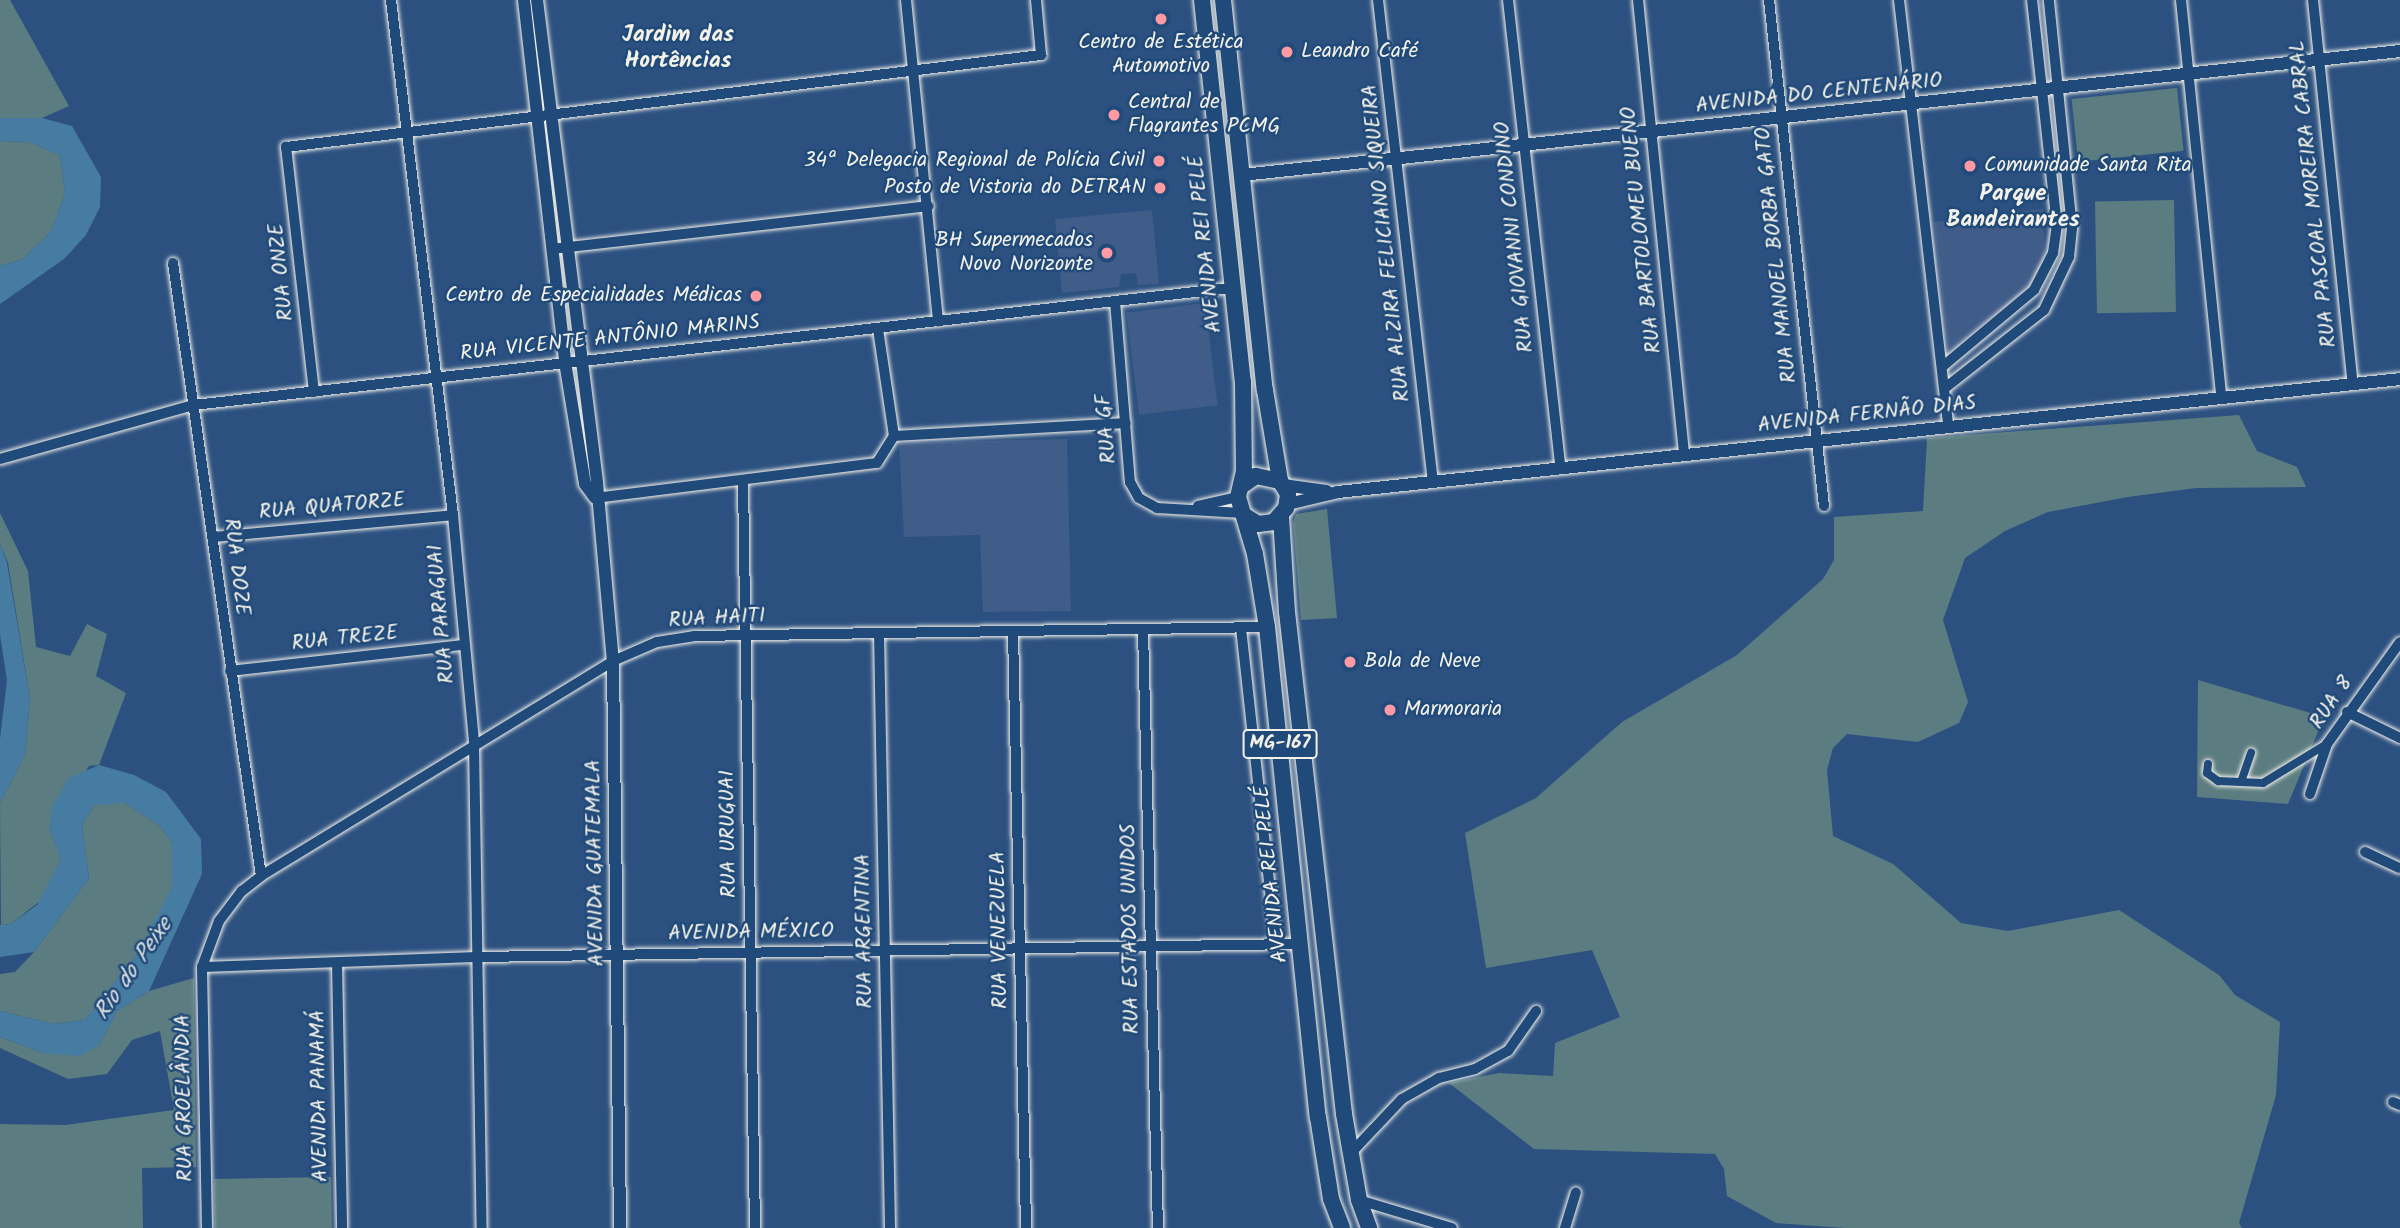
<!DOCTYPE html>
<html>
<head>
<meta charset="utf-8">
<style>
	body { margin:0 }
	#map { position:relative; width:2400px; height:1228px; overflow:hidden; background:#2c5180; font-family:Kalam,sans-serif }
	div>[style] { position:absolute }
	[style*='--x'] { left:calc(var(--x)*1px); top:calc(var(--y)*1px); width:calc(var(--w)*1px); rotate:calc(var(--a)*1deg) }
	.built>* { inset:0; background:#405c89; transform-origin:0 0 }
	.green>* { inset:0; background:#5b7d81; transform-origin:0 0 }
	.water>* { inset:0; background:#467ca2 }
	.roads { filter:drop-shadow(0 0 2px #f4f1e8) drop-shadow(0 0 2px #f4f1e8) }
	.pedestrian>* { height:8px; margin:-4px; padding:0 4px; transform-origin:4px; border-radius:4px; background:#1f4a7a }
	.minor>* { height:10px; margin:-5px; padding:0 5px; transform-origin:5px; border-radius:5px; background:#1f4a7a }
	.tertiary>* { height:12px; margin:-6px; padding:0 6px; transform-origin:6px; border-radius:6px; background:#1f4a7a }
	.primary>* { height:16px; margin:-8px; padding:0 8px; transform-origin:8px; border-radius:8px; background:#1f4a7a }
	.dots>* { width:19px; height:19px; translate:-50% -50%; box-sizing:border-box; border:4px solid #1f4a7a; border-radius:50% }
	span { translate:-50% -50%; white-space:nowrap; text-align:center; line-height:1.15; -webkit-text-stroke:5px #1f4a7a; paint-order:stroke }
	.shield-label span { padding:2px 5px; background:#1f4a7a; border:2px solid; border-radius:5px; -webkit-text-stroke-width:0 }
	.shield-label { font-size:19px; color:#f4f1e8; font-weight:700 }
	.poi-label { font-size:21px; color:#f4f1e8 }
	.left { translate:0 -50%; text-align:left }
	.right { translate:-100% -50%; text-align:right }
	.street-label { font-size:21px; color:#f4f1e8 }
	.neighbourhood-label { font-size:23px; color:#f4f1e8; font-weight:700 }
	.water-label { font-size:23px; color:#dadfde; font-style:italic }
</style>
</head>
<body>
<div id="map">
	<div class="built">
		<i style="clip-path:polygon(2043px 209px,2045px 257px,2034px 282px,1948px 352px,1934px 222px)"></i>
		<i style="clip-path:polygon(1152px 210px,1159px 284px,1138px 285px,1136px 273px,1121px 274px,1119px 287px,1062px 293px,1055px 219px)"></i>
		<i style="left:1205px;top:303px;width:103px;height:79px;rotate:83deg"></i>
		<i style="clip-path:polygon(1067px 439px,1071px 611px,983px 612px,980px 535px,904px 537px,899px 443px)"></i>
	</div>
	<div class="green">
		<i style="clip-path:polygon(0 0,10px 0,69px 106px,42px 118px,0 118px)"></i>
		<i style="left:2177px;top:88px;width:63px;height:106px;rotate:84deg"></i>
		<i style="clip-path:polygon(0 141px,29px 142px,60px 155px,65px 194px,51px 232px,23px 259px,0 266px)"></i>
		<i style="left:2174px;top:200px;width:112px;height:79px;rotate:89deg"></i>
		<i style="clip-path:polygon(2239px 415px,2257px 451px,2297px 467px,2306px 487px,2196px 488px,2128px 497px,2048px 512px,2005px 531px,1965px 558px,1943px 620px,1968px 702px,1959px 723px,1918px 742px,1847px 734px,1833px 748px,1827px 770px,1833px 836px,1893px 864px,1961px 923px,2008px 931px,2119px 910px,2219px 975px,2235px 995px,2280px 1022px,2276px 1095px,2239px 1223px,2242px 1228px,1845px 1228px,1776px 1223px,1727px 1196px,1724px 1169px,1715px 1154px,1534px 1149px,1449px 1083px,1499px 1073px,1553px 1076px,1555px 1043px,1620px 1017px,1592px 950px,1486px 968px,1465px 833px,1536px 798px,1622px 722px,1737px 655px,1823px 579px,1834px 560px,1834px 517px,1923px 511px,1927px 438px)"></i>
		<i style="clip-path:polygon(1327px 509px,1337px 618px,1301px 620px,1293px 523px,1296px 514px)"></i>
		<i style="clip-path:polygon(0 513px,28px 571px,36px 647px,70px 656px,87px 624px,107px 634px,96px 676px,126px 693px,99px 765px,89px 766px,49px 827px,61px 858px,45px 897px,11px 924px,1px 925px,0 803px,25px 754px,30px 699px,8px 563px,0 544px)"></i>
		<i style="clip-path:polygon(2198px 680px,2324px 717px,2288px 804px,2197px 797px)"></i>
		<i style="clip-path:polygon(104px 802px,125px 803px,160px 826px,172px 843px,172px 887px,163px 908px,138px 953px,85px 1020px,53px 1024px,0 1011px,0 974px,15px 972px,34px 952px,89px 878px,82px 825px,94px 805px)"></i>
		<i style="clip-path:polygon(194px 978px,196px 1167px,142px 1168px,143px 1228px,0 1228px,0 1124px,65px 1125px,174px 1110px,160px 1031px,132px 1040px,107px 1074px,68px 1079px,0 1048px,0 1037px,43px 1053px,99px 1045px,117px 1011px,149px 991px)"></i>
		<i style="left:331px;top:1177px;width:51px;height:117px;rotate:89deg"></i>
	</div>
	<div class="water">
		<i style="clip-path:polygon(0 118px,42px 118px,72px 126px,101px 177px,100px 207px,86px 235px,64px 259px,0 304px,0 266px,23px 259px,51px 232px,65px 194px,60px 155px,29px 142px,0 141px)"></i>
		<i style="clip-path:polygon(0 544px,7px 563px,30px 699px,25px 754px,0 803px,0 739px,7px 680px,0 635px)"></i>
		<i style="clip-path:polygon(99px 765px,134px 775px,166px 792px,201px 839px,202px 874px,149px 991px,117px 1011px,99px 1045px,80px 1056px,43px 1053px,0 1037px,0 1011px,53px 1024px,85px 1020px,138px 953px,172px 887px,172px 843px,160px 826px,125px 803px,94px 805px,82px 825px,89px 878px,34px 952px,0 957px,0 925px,11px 924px,37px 905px,61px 859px,49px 827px,53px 805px,69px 778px)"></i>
	</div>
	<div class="roads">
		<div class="pedestrian">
			<i style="--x:2208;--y:764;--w:9;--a:96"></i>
			<i style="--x:2207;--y:773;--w:14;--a:36"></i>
			<i style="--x:2218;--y:781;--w:45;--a:2.5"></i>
			<i style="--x:2263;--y:783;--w:75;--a:-31.4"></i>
			<i style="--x:2241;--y:782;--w:31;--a:-71"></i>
		</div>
		<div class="minor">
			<i style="--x:391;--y:0;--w:519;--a:83.14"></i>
			<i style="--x:453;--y:515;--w:229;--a:84.7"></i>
			<i style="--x:474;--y:743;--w:485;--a:89.1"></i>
			<i style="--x:906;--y:0;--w:323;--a:84.3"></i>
			<i style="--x:1378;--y:0;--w:485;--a:83.5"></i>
			<i style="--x:1508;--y:0;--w:472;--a:83.6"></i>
			<i style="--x:1638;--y:0;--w:457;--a:84.2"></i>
			<i style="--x:1769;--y:0;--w:509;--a:83.8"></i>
			<i style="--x:1899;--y:0;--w:428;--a:83.4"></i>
			<i style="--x:2181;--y:0;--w:399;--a:84.2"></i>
			<i style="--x:2313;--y:0;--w:386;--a:84.1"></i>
			<i style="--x:552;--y:249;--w:379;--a:-6.5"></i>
			<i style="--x:173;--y:263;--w:619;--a:81.83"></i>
			<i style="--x:1115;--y:301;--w:182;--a:85.3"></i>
			<i style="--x:1130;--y:482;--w:18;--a:61"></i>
			<i style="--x:1139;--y:498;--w:21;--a:29"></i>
			<i style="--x:1157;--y:508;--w:85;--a:3.4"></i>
			<i style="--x:878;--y:329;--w:108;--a:81.5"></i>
			<i style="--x:1942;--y:367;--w:120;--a:-39.9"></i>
			<i style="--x:2034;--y:290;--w:42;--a:-62.8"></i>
			<i style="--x:2053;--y:253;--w:27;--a:-82"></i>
			<i style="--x:2057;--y:226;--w:227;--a:-96.3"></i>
			<i style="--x:1945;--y:388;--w:126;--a:-38.2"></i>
			<i style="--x:2044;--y:310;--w:59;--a:-64.7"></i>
			<i style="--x:2069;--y:257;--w:29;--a:-84"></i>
			<i style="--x:2072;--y:228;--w:229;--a:-95.8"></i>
			<i style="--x:314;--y:392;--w:247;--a:-96.5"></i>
			<i style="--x:286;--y:147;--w:761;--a:-6.95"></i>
			<i style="--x:1041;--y:55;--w:55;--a:-95.2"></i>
			<i style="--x:894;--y:436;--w:232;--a:-3.2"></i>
			<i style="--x:0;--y:459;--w:201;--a:-15.6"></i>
			<i style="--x:194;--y:405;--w:1044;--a:-6.44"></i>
			<i style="--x:743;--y:481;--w:747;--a:89.08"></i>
			<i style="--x:595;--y:498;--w:284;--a:-7.1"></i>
			<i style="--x:877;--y:463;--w:32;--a:-58"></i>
			<i style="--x:1198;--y:506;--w:41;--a:-12.7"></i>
			<i style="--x:213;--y:537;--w:241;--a:-5.2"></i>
			<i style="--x:1241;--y:628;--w:319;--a:83.7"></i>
			<i style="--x:1143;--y:629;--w:599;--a:88.57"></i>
			<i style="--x:1013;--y:631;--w:597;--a:88.75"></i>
			<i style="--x:879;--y:633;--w:595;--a:88.94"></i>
			<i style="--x:230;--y:671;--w:234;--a:-6.4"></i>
			<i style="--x:2347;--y:712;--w:59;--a:26.1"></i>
			<i style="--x:2310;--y:794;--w:53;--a:-71.2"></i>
			<i style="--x:2327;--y:744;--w:125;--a:-54.4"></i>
			<i style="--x:2365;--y:852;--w:38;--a:25"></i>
			<i style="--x:337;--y:963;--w:265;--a:88.9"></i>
			<i style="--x:202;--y:967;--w:276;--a:-2.1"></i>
			<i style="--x:478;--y:957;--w:822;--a:-0.91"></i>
			<i style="--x:2393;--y:1102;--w:8;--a:23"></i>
			<i style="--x:1349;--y:1155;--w:77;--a:-46.6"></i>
			<i style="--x:1402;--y:1099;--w:43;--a:-29.6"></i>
			<i style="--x:1439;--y:1078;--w:37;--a:-14"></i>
			<i style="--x:1475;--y:1069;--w:38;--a:-29"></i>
			<i style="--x:1508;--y:1051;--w:49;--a:-55"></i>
			<i style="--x:1359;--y:1200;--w:97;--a:16.8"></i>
			<i style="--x:207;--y:1228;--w:261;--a:-91.1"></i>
			<i style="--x:202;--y:967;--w:49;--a:-69.7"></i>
			<i style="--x:219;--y:921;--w:38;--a:-53"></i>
			<i style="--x:242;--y:891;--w:24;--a:-38"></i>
			<i style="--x:261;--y:876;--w:412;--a:-31.4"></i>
			<i style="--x:613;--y:661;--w:48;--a:-23.4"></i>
			<i style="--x:657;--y:642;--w:37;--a:-9"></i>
			<i style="--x:694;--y:636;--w:573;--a:-0.9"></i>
			<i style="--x:1565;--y:1228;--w:37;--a:-73"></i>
		</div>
		<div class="tertiary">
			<i style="--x:524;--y:0;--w:364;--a:83.5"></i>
			<i style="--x:565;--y:362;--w:124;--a:80.7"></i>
			<i style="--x:585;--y:484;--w:17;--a:54"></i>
			<i style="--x:537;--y:0;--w:487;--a:82.9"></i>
			<i style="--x:597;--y:483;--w:179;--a:84.9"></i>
			<i style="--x:613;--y:661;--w:567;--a:89.29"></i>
			<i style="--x:1242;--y:175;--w:1165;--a:-6.11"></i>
			<i style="--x:1283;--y:485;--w:44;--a:7.8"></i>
			<i style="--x:1288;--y:504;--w:51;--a:-13.5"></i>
			<i style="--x:1338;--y:492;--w:1068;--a:-6.07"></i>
		</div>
		<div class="primary">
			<i style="--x:1202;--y:0;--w:384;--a:83.9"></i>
			<i style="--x:1243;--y:382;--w:89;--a:89.4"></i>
			<i style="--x:1244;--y:471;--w:27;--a:103"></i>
			<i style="--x:1238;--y:497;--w:59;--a:73.4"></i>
			<i style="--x:1255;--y:554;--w:74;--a:80.7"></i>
			<i style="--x:1267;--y:627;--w:493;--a:84.1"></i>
			<i style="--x:1318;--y:1117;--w:83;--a:81"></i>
			<i style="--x:1331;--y:1199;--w:31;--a:69"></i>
			<i style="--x:1223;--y:0;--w:392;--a:83.9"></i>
			<i style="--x:1265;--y:390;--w:92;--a:80.6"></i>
			<i style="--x:1280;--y:481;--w:15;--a:58"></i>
			<i style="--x:1288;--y:494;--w:14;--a:98"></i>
			<i style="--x:1286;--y:508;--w:18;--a:131"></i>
			<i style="--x:1274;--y:522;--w:16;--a:173"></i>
			<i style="--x:1258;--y:524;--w:15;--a:-148"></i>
			<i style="--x:1243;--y:485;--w:16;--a:-35"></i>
			<i style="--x:1256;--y:476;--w:25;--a:12"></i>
			<i style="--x:1281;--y:517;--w:95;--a:86.4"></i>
			<i style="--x:1287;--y:612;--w:505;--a:83.52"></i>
			<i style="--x:1344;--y:1114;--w:87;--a:80.1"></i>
			<i style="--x:1359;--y:1200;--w:30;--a:70"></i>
		</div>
	</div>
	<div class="dots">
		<i style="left:1161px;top:19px;background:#ff9aa2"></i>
		<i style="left:1287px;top:52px;background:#ff9aa2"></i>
		<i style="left:1114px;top:115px;background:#ff9aa2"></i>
		<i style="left:1159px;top:161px;background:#ff9aa2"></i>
		<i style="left:1970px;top:166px;background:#ff9aa2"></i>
		<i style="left:1160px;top:188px;background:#ff9aa2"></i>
		<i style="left:1107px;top:253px;background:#ff9aa2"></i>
		<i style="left:756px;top:296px;background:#ff9aa2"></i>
		<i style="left:1350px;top:662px;background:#ff9aa2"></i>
		<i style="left:1390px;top:710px;background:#ff9aa2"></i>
	</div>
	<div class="shield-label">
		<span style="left:1280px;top:744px">MG-167</span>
	</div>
	<div class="poi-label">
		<span style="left:1161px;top:55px">Centro de Estética<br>Automotivo</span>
		<span class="left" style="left:1301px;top:52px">Leandro Café</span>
		<span class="left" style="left:1128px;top:115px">Central de<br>Flagrantes PCMG</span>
		<span class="right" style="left:1145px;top:161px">34ª Delegacia Regional de Polícia Civil</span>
		<span class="left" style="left:1984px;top:166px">Comunidade Santa Rita</span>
		<span class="right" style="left:1146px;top:188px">Posto de Vistoria do DETRAN</span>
		<span class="right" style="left:1093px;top:253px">BH Supermecados<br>Novo Norizonte</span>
		<span class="right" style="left:742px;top:296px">Centro de Especialidades Médicas</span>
		<span class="left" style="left:1364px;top:662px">Bola de Neve</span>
		<span class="left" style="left:1404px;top:710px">Marmoraria</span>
	</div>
	<div class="street-label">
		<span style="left:1819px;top:94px;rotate:-6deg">AVENIDA DO CENTENÁRIO</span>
		<span style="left:2314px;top:194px;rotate:-96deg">RUA PASCOAL MOREIRA CABRAL</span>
		<span style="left:1642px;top:230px;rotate:-96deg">RUA BARTOLOMEU BUENO</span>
		<span style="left:1515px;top:237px;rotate:-96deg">RUA GIOVANNI CONDINO</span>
		<span style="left:1387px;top:243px;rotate:-96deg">RUA ALZIRA FELICIANO SIQUEIRA</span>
		<span style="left:1206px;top:244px;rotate:-96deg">AVENIDA REI PELÉ</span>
		<span style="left:1777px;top:255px;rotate:-96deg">RUA MANOEL BORBA GATO</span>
		<span style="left:282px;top:272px;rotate:-96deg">RUA ONZE</span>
		<span style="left:610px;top:339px;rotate:-6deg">RUA VICENTE ANTÔNIO MARINS</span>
		<span style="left:1867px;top:415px;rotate:-6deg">AVENIDA FERNÃO DIAS</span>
		<span style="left:1107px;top:429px;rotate:-95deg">RUA GF</span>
		<span style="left:332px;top:507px;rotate:-5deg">RUA QUATORZE</span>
		<span style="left:236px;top:567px;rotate:83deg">RUA DOZE</span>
		<span style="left:442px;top:614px;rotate:-95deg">RUA PARAGUAI</span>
		<span style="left:717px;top:619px;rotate:-3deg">RUA HAITI</span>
		<span style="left:345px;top:639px;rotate:-6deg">RUA TREZE</span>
		<span style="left:2332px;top:703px;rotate:-56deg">RUA 8</span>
		<span style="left:729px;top:834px;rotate:-91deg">RUA URUGUAI</span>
		<span style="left:596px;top:863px;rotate:-91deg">AVENIDA GUATEMALA</span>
		<span style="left:1272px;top:874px;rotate:-96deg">AVENIDA REI PELÉ</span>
		<span style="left:1131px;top:929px;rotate:-91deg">RUA ESTADOS UNIDOS</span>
		<span style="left:1000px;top:930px;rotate:-91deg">RUA VENEZUELA</span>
		<span style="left:865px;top:931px;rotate:-91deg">RUA ARGENTINA</span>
		<span style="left:751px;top:933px;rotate:-1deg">AVENIDA MÉXICO</span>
		<span style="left:320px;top:1096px;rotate:-91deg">AVENIDA PANAMÁ</span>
		<span style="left:185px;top:1098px;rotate:-91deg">RUA GROELÂNDIA</span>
	</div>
	<div class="neighbourhood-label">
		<span style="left:678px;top:48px">Jardim das<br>Hortências</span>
		<span style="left:2013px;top:207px">Parque<br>Bandeirantes</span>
	</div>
	<div class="water-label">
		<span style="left:134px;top:969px;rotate:-55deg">Rio do Peixe</span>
	</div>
</div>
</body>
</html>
